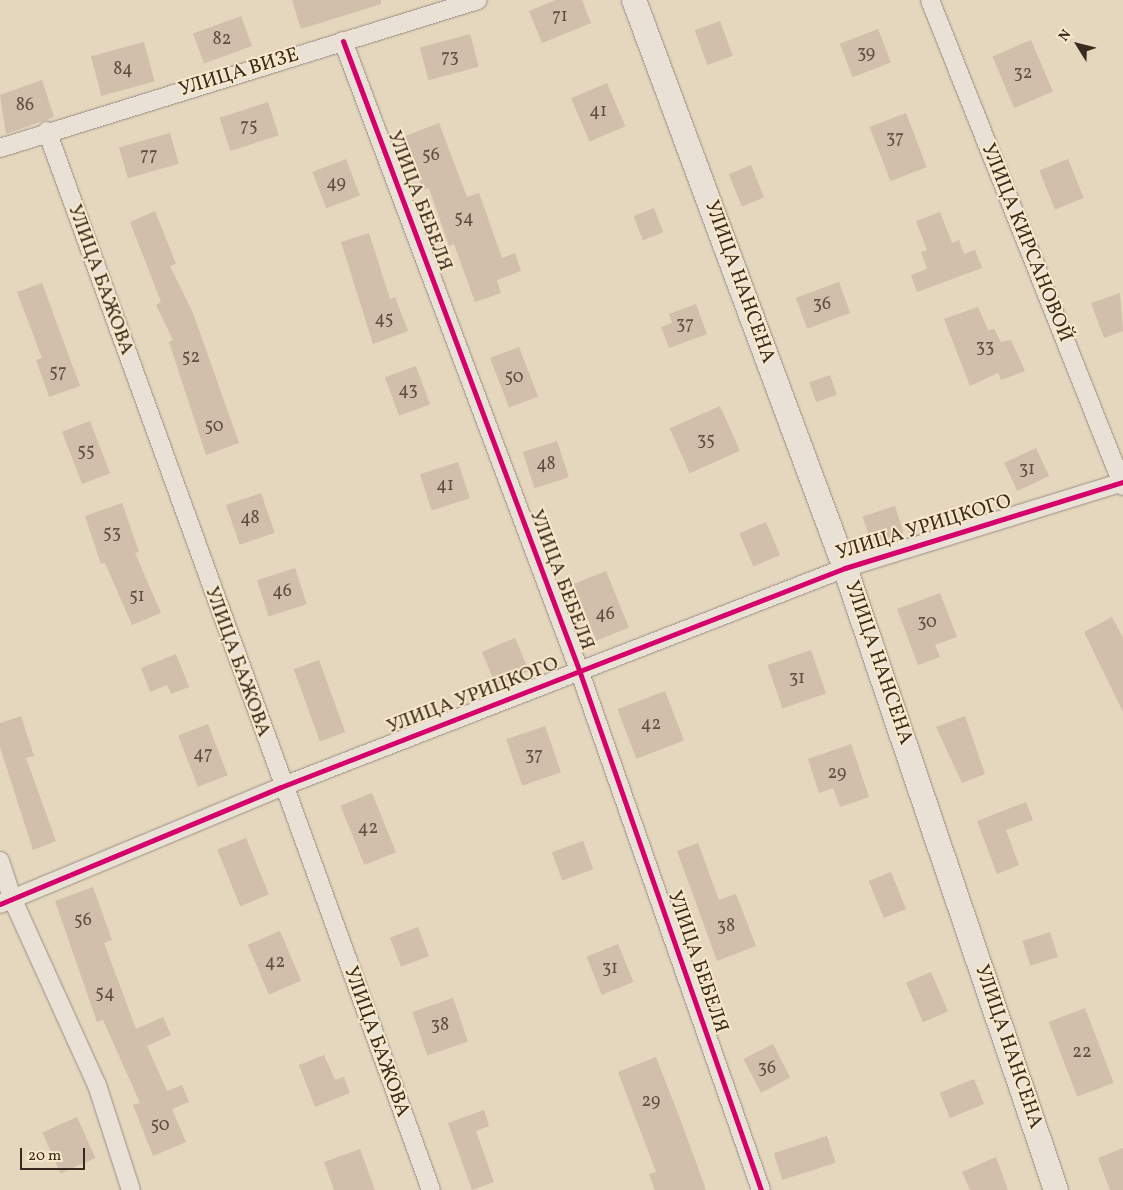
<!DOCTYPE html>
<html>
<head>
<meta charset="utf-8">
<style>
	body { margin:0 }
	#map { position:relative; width:1123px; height:1190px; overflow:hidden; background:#e5d6be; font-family:Vollkorn,serif }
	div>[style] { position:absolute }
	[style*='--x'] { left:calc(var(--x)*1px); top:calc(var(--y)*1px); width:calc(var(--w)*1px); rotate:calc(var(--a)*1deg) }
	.building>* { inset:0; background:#d1beab; transform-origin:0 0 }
	.roads { filter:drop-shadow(0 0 1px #998f80) drop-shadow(0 0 1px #998f80) }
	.minor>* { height:18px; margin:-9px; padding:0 9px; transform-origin:9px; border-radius:9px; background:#e9e1d5 }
	.secondary>* { height:24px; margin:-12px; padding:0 12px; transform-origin:12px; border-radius:12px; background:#e9e1d5 }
	.cycleway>* { height:5px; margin:-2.5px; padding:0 2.5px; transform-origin:2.5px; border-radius:2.5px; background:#d6006c }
	span { translate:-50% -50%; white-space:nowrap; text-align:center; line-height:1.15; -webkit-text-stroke:4px #f9e7ca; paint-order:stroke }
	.number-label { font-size:18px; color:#5d5041 }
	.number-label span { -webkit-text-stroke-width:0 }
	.street-label { font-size:20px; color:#362b1e }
	.north { position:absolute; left:1053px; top:20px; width:50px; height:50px; -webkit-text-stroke:4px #f9e7ca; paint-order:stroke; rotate:306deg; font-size:14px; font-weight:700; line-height:20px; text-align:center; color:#362b1e }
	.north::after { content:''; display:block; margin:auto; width:18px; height:22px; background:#362b1e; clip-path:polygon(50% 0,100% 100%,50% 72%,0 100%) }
	.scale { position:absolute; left:20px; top:1148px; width:65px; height:22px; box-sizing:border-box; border:2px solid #362b1e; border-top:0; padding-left:6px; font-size:15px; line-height:18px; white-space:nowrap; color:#362b1e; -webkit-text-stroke:4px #f9e7ca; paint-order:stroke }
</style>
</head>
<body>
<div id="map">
	<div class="building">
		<i style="clip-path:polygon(292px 0,381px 0,381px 4px,301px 29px)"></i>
		<i style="clip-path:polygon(556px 0,582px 0,591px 23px,542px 43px,529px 11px)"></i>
		<i style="left:241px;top:16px;width:32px;height:51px;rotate:70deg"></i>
		<i style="left:720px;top:21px;width:37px;height:27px;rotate:70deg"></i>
		<i style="left:878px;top:29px;width:36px;height:41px;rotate:69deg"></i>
		<i style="left:470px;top:34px;width:34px;height:52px;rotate:75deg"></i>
		<i style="left:1031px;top:40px;width:56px;height:42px;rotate:67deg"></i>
		<i style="left:144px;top:42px;width:41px;height:55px;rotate:75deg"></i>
		<i style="clip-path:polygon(42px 80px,54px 117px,6px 134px,0 95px)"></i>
		<i style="left:607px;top:83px;width:47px;height:39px;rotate:67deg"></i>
		<i style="left:268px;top:102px;width:35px;height:51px;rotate:72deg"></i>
		<i style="left:906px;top:113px;width:58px;height:39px;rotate:69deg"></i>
		<i style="clip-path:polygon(439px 123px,467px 197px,479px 193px,502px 258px,515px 253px,521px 271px,497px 280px,501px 293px,475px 302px,454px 244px,449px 246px,429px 188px,423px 190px,403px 137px)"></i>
		<i style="left:170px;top:133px;width:32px;height:53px;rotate:74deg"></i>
		<i style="left:346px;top:159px;width:39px;height:36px;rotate:69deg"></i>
		<i style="left:1068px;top:159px;width:42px;height:31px;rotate:68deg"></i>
		<i style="left:751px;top:165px;width:35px;height:24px;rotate:68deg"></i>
		<i style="left:654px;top:208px;width:26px;height:22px;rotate:69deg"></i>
		<i style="clip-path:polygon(155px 211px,176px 264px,170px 266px,193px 313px,239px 443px,206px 455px,169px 342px,173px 340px,156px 305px,161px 302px,130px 222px)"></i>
		<i style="clip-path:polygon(940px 212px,952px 243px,959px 240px,964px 254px,975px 250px,982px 268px,917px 292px,911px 275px,927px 269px,921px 252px,927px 250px,916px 221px)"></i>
		<i style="clip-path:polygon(369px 233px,390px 299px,395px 297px,408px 331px,373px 344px,341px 242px)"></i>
		<i style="left:839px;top:282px;width:33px;height:46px;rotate:70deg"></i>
		<i style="clip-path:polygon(42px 283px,80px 386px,49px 397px,36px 360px,42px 358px,17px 292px)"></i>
		<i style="clip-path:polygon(1120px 293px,1123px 331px,1104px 338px,1091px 303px)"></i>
		<i style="clip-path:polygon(696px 304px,707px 334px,669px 348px,661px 327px,672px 323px,669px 314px)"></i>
		<i style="clip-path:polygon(978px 307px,988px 330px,994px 329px,1001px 342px,1011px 340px,1025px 371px,1001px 380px,998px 373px,970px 386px,944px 319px)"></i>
		<i style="left:519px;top:347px;width:53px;height:31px;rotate:69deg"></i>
		<i style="left:416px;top:366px;width:41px;height:33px;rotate:70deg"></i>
		<i style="left:830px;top:375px;width:21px;height:22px;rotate:71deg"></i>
		<i style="left:720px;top:406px;width:49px;height:55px;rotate:66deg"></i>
		<i style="left:90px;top:421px;width:56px;height:30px;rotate:69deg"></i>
		<i style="left:557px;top:441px;width:38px;height:36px;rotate:72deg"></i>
		<i style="left:1036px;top:448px;width:31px;height:35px;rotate:65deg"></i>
		<i style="left:458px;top:462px;width:38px;height:40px;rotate:72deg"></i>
		<i style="left:261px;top:493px;width:42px;height:37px;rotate:71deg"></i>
		<i style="clip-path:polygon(122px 503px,139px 552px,135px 553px,161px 613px,132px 625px,105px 563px,101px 564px,85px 516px)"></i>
		<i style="left:895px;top:506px;width:28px;height:34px;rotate:72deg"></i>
		<i style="left:766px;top:522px;width:36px;height:29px;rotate:67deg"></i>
		<i style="left:295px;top:568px;width:38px;height:40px;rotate:72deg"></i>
		<i style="left:606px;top:571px;width:61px;height:35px;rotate:68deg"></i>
		<i style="clip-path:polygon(940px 593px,957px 637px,935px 645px,940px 657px,918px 665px,897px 609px)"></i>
		<i style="clip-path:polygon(1112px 617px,1123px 638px,1123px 712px,1084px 632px)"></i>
		<i style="left:515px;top:638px;width:36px;height:36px;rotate:67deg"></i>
		<i style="left:811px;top:650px;width:46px;height:46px;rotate:71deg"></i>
		<i style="clip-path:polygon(176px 654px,189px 687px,171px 694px,167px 685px,150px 692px,141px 668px)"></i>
		<i style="left:319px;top:660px;width:77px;height:27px;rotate:70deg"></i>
		<i style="left:665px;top:691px;width:53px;height:51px;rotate:69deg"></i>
		<i style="clip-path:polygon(21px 716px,34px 756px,26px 758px,56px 841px,33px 850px,0 747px,0 723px)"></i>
		<i style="clip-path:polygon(965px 716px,985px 774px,962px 783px,936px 727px)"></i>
		<i style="left:208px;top:724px;width:55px;height:32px;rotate:69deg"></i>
		<i style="left:545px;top:726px;width:49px;height:41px;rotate:71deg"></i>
		<i style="clip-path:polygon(851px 744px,869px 797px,840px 807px,833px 788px,819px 793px,808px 759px)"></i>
		<i style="left:372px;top:793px;width:64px;height:34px;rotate:68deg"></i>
		<i style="clip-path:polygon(1026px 802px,1033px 820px,1006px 830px,1019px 865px,997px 874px,977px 821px)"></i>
		<i style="left:246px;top:838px;width:61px;height:31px;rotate:68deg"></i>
		<i style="left:583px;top:841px;width:30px;height:33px;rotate:70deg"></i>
		<i style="clip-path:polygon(698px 843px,719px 900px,736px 894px,756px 946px,717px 961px,677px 851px)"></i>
		<i style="left:891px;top:872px;width:40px;height:24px;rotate:68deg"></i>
		<i style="clip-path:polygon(93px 887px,112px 940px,104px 943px,136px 1029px,163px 1017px,171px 1035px,147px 1046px,167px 1091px,182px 1085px,189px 1102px,172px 1109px,186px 1142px,153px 1156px,133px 1105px,140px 1103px,103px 1020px,97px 1022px,55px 901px)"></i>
		<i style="left:418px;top:927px;width:31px;height:30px;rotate:69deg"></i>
		<i style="left:280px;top:931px;width:54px;height:35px;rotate:67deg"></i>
		<i style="left:1050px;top:932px;width:26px;height:29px;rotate:72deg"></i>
		<i style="left:618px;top:944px;width:41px;height:34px;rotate:68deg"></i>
		<i style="left:931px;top:972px;width:43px;height:27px;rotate:67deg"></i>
		<i style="left:453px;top:998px;width:46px;height:43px;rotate:71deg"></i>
		<i style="left:1085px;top:1008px;width:80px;height:39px;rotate:69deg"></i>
		<i style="left:773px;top:1044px;width:38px;height:33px;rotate:63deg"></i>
		<i style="clip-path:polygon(324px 1055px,335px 1080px,344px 1077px,350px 1093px,315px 1107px,299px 1065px)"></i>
		<i style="clip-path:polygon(656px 1057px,685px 1132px,706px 1190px,655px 1190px,649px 1174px,656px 1172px,618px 1072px)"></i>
		<i style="left:974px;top:1079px;width:27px;height:37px;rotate:68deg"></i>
		<i style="clip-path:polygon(484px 1110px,489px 1126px,476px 1131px,494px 1182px,472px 1190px,448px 1123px)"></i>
		<i style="left:77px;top:1117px;width:45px;height:38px;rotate:66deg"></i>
		<i style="left:827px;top:1136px;width:28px;height:56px;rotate:72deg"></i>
		<i style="clip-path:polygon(1123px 1148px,1123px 1190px,1110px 1190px,1098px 1158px)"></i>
		<i style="clip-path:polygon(360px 1149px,375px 1190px,334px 1190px,324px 1162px)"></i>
		<i style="clip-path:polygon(996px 1157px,1008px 1190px,970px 1190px,962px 1172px)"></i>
	</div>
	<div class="roads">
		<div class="minor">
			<i style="--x:930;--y:0;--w:523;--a:68.34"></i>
			<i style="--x:343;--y:41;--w:672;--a:69.43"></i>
			<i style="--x:579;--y:670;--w:551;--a:70.71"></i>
			<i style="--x:47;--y:131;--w:1126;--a:70.07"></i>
			<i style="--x:0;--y:148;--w:500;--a:-17.2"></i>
			<i style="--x:0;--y:861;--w:39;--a:72"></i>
			<i style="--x:12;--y:898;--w:205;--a:65.6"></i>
			<i style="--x:97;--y:1085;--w:110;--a:72.1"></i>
			<i style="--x:0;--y:904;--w:304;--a:-22.6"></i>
			<i style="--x:281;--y:787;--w:605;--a:-21.22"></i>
			<i style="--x:845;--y:568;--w:291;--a:-17.2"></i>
		</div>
		<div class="secondary">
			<i style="--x:634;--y:0;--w:606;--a:69.62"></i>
			<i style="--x:845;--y:568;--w:657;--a:71.26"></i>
		</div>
	</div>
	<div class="cycleway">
		<i style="--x:343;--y:41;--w:672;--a:69.43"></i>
		<i style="--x:579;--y:670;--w:551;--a:70.71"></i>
		<i style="--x:0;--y:904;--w:304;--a:-22.6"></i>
		<i style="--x:281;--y:787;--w:605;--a:-21.22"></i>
		<i style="--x:845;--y:568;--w:291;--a:-17.2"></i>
	</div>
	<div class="number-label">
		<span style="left:560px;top:17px">71</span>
		<span style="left:222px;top:40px">82</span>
		<span style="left:866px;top:54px">39</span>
		<span style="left:450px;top:58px">73</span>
		<span style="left:123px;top:70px">84</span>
		<span style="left:1023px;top:74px">32</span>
		<span style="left:25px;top:106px">86</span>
		<span style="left:598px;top:112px">41</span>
		<span style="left:249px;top:127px">75</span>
		<span style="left:895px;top:139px">37</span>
		<span style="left:149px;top:156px">77</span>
		<span style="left:431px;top:156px">56</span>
		<span style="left:336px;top:184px">49</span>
		<span style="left:464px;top:219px">54</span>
		<span style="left:822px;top:305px">36</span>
		<span style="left:384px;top:320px">45</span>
		<span style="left:685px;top:325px">37</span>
		<span style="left:985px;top:348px">33</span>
		<span style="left:191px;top:358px">52</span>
		<span style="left:58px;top:373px">57</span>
		<span style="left:514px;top:378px">50</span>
		<span style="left:408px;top:391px">43</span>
		<span style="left:214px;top:427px">50</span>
		<span style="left:706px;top:441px">35</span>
		<span style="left:86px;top:452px">55</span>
		<span style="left:546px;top:465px">48</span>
		<span style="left:1027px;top:470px">31</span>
		<span style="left:445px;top:486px">41</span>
		<span style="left:250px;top:519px">48</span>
		<span style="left:112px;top:534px">53</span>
		<span style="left:282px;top:592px">46</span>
		<span style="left:137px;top:597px">51</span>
		<span style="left:605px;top:615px">46</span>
		<span style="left:927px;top:623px">30</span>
		<span style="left:797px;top:679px">31</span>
		<span style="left:651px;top:725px">42</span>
		<span style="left:203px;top:755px">47</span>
		<span style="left:534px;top:756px">37</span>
		<span style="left:837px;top:774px">29</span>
		<span style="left:368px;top:829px">42</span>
		<span style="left:83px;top:921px">56</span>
		<span style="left:726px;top:927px">38</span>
		<span style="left:275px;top:963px">42</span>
		<span style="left:610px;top:969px">31</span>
		<span style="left:105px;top:994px">54</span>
		<span style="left:440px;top:1026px">38</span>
		<span style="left:1082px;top:1053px">22</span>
		<span style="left:767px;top:1069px">36</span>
		<span style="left:651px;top:1102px">29</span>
		<span style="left:160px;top:1126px">50</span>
	</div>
	<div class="street-label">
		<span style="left:239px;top:73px;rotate:-17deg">УЛИЦА ВИЗЕ</span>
		<span style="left:419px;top:201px;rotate:69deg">УЛИЦА БЕБЕЛЯ</span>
		<span style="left:1026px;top:243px;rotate:68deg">УЛИЦА КИРСАНОВОЙ</span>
		<span style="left:100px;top:280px;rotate:70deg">УЛИЦА БАЖОВА</span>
		<span style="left:739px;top:282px;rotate:70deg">УЛИЦА НАНСЕНА</span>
		<span style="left:924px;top:528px;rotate:-17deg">УЛИЦА УРИЦКОГО</span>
		<span style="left:561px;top:580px;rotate:69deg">УЛИЦА БЕБЕЛЯ</span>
		<span style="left:237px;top:662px;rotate:70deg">УЛИЦА БАЖОВА</span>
		<span style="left:878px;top:663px;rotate:71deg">УЛИЦА НАНСЕНА</span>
		<span style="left:473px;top:696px;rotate:-21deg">УЛИЦА УРИЦКОГО</span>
		<span style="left:697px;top:962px;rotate:71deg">УЛИЦА БЕБЕЛЯ</span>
		<span style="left:376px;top:1042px;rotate:70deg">УЛИЦА БАЖОВА</span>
		<span style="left:1008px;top:1047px;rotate:71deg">УЛИЦА НАНСЕНА</span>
	</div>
	<div class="north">N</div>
	<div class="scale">20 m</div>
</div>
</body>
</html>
